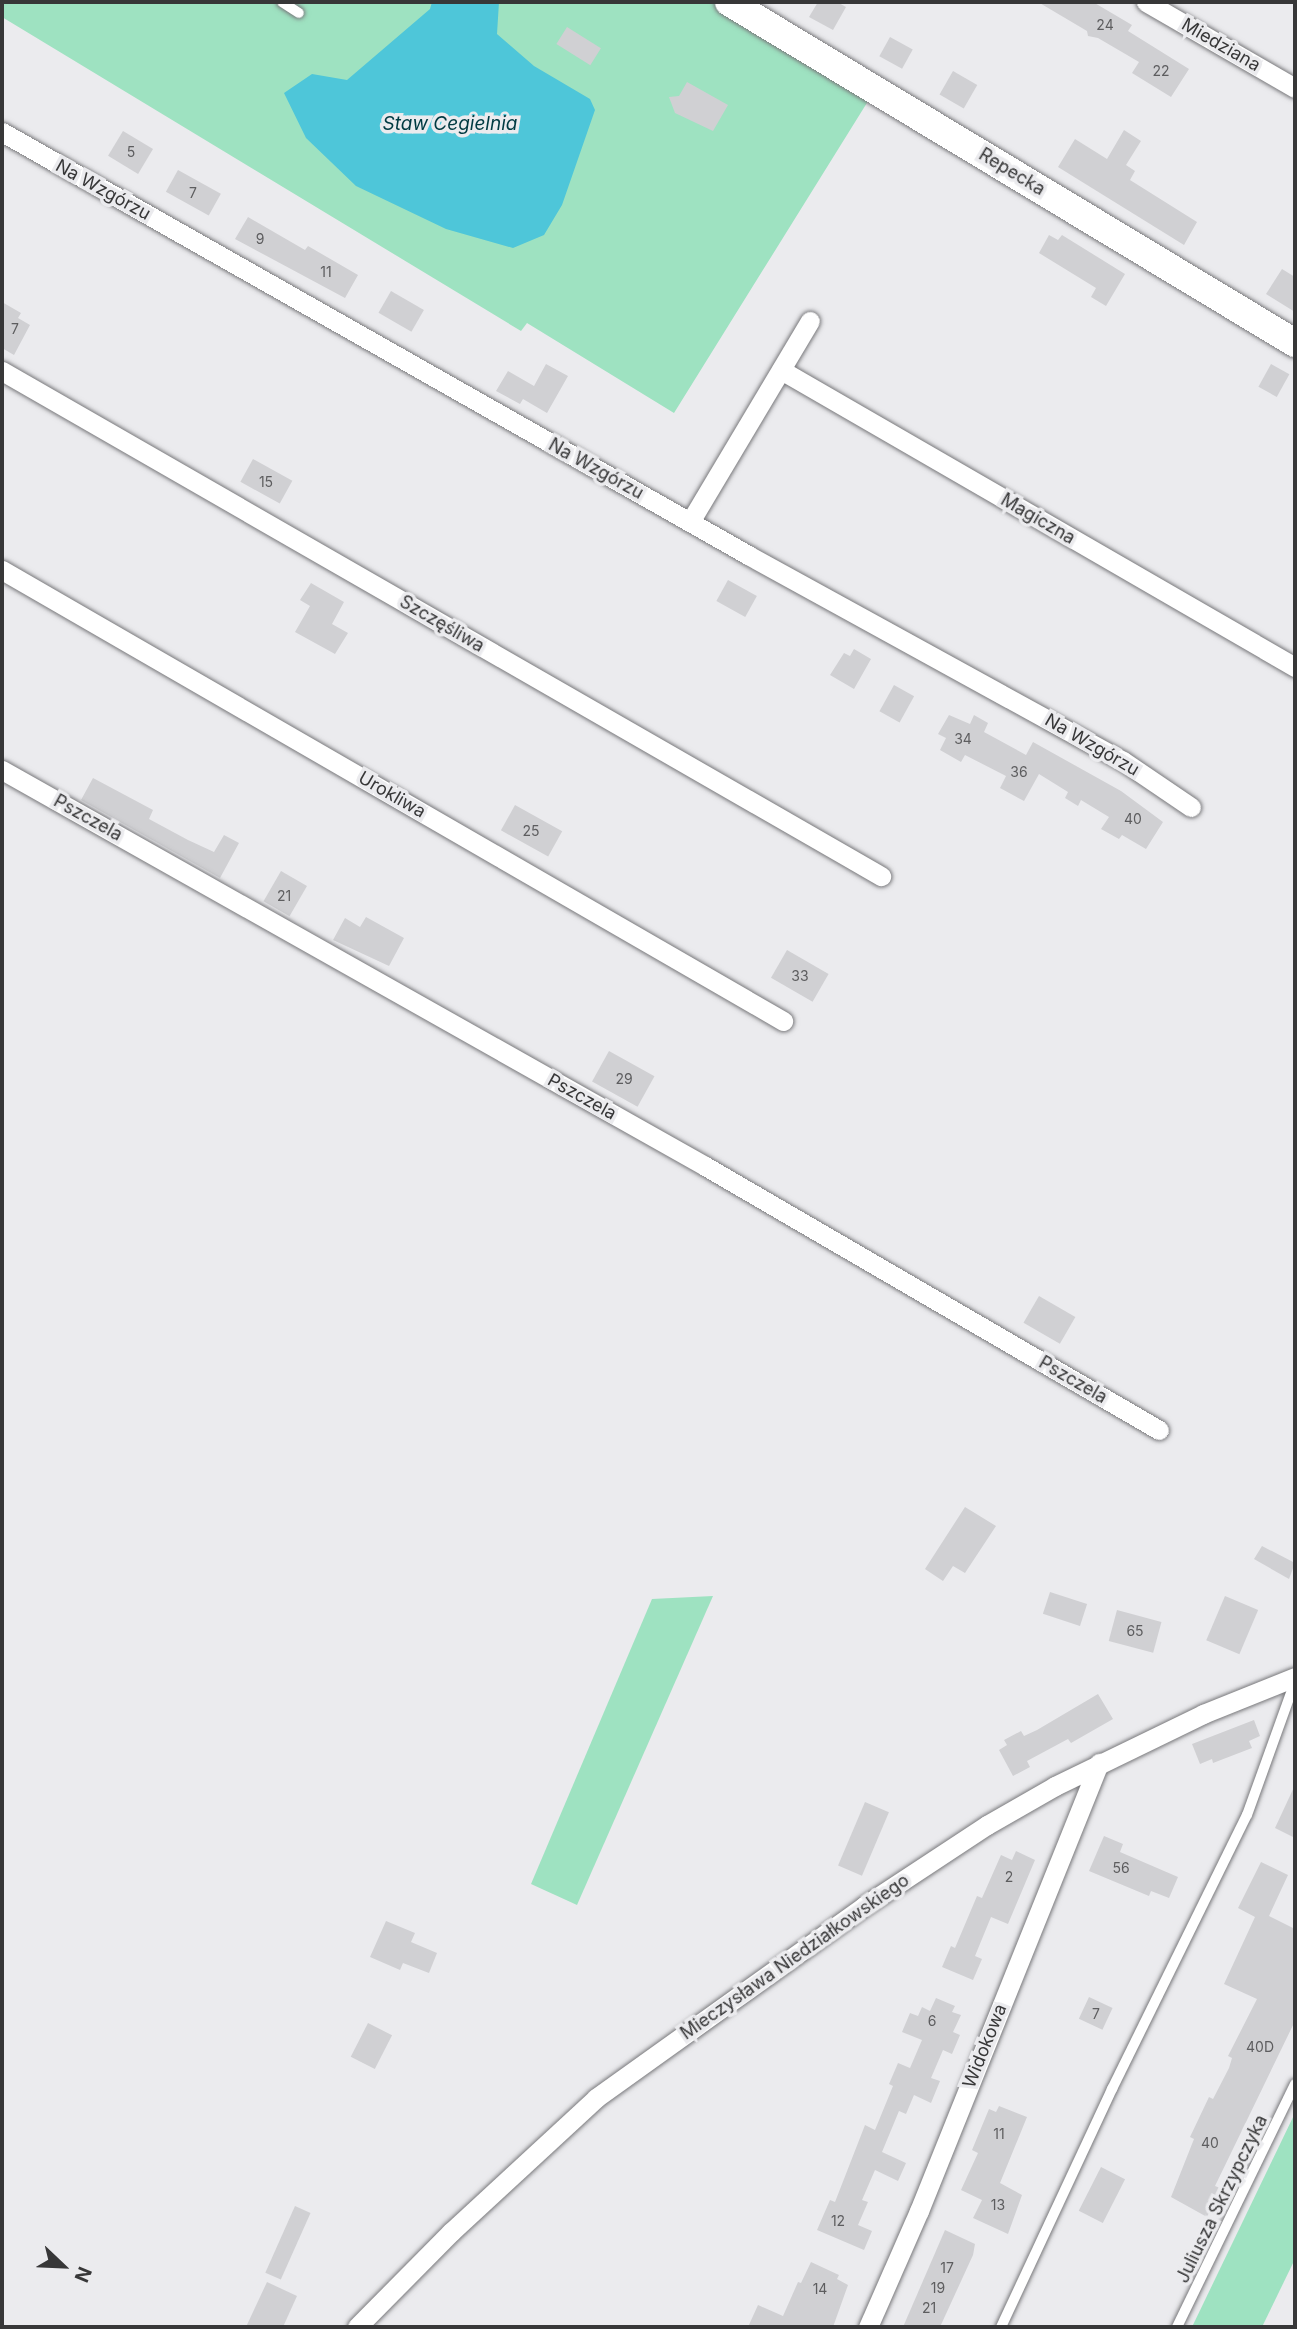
<!DOCTYPE html>
<html>
<head>
<meta charset="utf-8">
<style>
	body { margin:0 }
	#map { position:relative; width:1297px; height:2329px; overflow:hidden; background:#ebebee; font-family:Inter,sans-serif }
	div>[style] { position:absolute }
	[style*='--x'] { left:calc(var(--x)*1px); top:calc(var(--y)*1px); width:calc(var(--w)*1px); rotate:calc(var(--a)*1deg) }
	.green>* { inset:0; background:#9ee2c1 }
	.water>* { inset:0; background:#4ec6d9 }
	.building>* { inset:0; background:#d0d0d3; transform-origin:0 0 }
	.roads { filter:drop-shadow(0 0 2px #78787b) drop-shadow(0 0 2px #78787b) }
	.lane>* { height:10px; margin:-5px; padding:0 5px; transform-origin:5px; border-radius:5px; background:#fff }
	.street>* { height:19px; margin:-9.5px; padding:0 9.5px; transform-origin:9.5px; border-radius:9.5px; background:#fff }
	.secondary>* { height:28px; margin:-14px; padding:0 14px; transform-origin:14px; border-radius:14px; background:#fff }
	span { translate:-50% -50%; white-space:nowrap; text-align:center; line-height:1.15; -webkit-text-stroke:7px #ebebee; paint-order:stroke }
	.number-label { font-size:14px; color:#5d5d5f }
	.number-label span { -webkit-text-stroke-width:0 }
	.street-label { font-size:18px; color:#373738 }
	.water-label { font-size:19px; color:#003a42; font-style:italic }
	.frame { position:absolute; inset:0; border:4px solid #373738; pointer-events:none }
	.north { position:absolute; left:28px; top:2231px; width:70px; height:70px; -webkit-text-stroke:5px #ebebee; paint-order:stroke; rotate:113deg; font-size:19px; font-weight:700; line-height:28px; text-align:center; color:#373738 }
	.north::after { content:''; display:block; margin:auto; width:24px; height:32px; background:#373738; clip-path:polygon(50% 0,100% 100%,50% 72%,0 100%) }
</style>
</head>
<body>
<div id="map">
	<div class="green">
		<i style="clip-path:polygon(2px 2px,712px 2px,870px 98px,674px 413px,527px 323px,521px 331px,2px 17px)"></i>
		<i style="clip-path:polygon(713px 1596px,577px 1905px,531px 1884px,652px 1599px)"></i>
		<i style="clip-path:polygon(1295px 2113px,1295px 2259px,1262px 2327px,1192px 2327px)"></i>
	</div>
	<div class="water">
		<i style="clip-path:polygon(432px 2px,499px 2px,497px 34px,534px 66px,590px 99px,595px 110px,562px 205px,544px 235px,513px 248px,446px 229px,356px 186px,306px 138px,284px 93px,312px 74px,347px 80px,430px 9px)"></i>
	</div>
	<div class="building">
		<i style="clip-path:polygon(818px 2px,837px 2px,846px 7px,833px 30px,809px 17px)"></i>
		<i style="clip-path:polygon(1038px 2px,1093px 2px,1132px 25px,1128px 31px,1189px 69px,1171px 97px,1132px 73px,1139px 62px,1098px 38px,1088px 36px,1087px 31px)"></i>
		<i style="left:567px;top:27px;width:40px;height:20px;rotate:32deg"></i>
		<i style="left:890px;top:37px;width:26px;height:22px;rotate:29deg"></i>
		<i style="left:953px;top:71px;width:28px;height:27px;rotate:30deg"></i>
		<i style="clip-path:polygon(687px 82px,728px 105px,713px 131px,675px 113px,669px 97px,679px 96px)"></i>
		<i style="clip-path:polygon(1124px 130px,1141px 141px,1126px 165px,1135px 171px,1130px 180px,1197px 222px,1184px 245px,1058px 167px,1075px 139px,1107px 159px)"></i>
		<i style="left:123px;top:131px;width:35px;height:29px;rotate:31deg"></i>
		<i style="left:178px;top:170px;width:49px;height:25px;rotate:29deg"></i>
		<i style="clip-path:polygon(248px 217px,305px 250px,308px 246px,358px 275px,345px 298px,235px 239px)"></i>
		<i style="clip-path:polygon(1049px 235px,1058px 240px,1062px 235px,1125px 274px,1106px 306px,1091px 297px,1096px 288px,1039px 253px)"></i>
		<i style="clip-path:polygon(1282px 269px,1295px 277px,1295px 312px,1266px 294px)"></i>
		<i style="left:391px;top:291px;width:38px;height:25px;rotate:30deg"></i>
		<i style="clip-path:polygon(2px 302px,21px 313px,18px 318px,30px 325px,14px 355px,2px 348px)"></i>
		<i style="clip-path:polygon(546px 364px,568px 376px,547px 413px,523px 399px,520px 404px,496px 391px,508px 371px,534px 386px)"></i>
		<i style="left:1271px;top:364px;width:21px;height:26px;rotate:29deg"></i>
		<i style="left:253px;top:459px;width:45px;height:26px;rotate:29deg"></i>
		<i style="left:728px;top:580px;width:33px;height:24px;rotate:29deg"></i>
		<i style="clip-path:polygon(311px 583px,344px 602px,332px 624px,348px 633px,335px 654px,295px 632px,310px 606px,300px 600px)"></i>
		<i style="clip-path:polygon(854px 649px,871px 659px,854px 689px,830px 675px,844px 653px,850px 656px)"></i>
		<i style="left:894px;top:685px;width:23px;height:30px;rotate:29deg"></i>
		<i style="clip-path:polygon(949px 715px,970px 724px,974px 715px,988px 723px,984px 732px,1026px 755px,1033px 742px,1121px 791px,1163px 822px,1146px 849px,1122px 835px,1119px 839px,1101px 829px,1109px 817px,1081px 800px,1078px 806px,1065px 798px,1068px 792px,1039px 774px,1024px 801px,1000px 788px,1006px 776px,965px 755px,961px 762px,940px 750px,946px 738px,938px 734px)"></i>
		<i style="clip-path:polygon(93px 778px,153px 810px,149px 819px,188px 840px,214px 852px,224px 835px,239px 843px,220px 878px,81px 800px)"></i>
		<i style="left:515px;top:805px;width:54px;height:29px;rotate:29deg"></i>
		<i style="left:281px;top:871px;width:30px;height:35px;rotate:30deg"></i>
		<i style="clip-path:polygon(366px 917px,404px 938px,389px 966px,333px 940px,345px 918px,360px 927px)"></i>
		<i style="left:787px;top:950px;width:48px;height:32px;rotate:30deg"></i>
		<i style="left:609px;top:1051px;width:52px;height:35px;rotate:29deg"></i>
		<i style="left:1039px;top:1296px;width:42px;height:31px;rotate:30deg"></i>
		<i style="clip-path:polygon(965px 1507px,996px 1526px,965px 1573px,953px 1566px,943px 1581px,925px 1569px)"></i>
		<i style="clip-path:polygon(1262px 1546px,1295px 1563px,1289px 1579px,1254px 1559px)"></i>
		<i style="left:1050px;top:1592px;width:39px;height:23px;rotate:18deg"></i>
		<i style="left:1225px;top:1596px;width:36px;height:48px;rotate:23deg"></i>
		<i style="left:1117px;top:1610px;width:46px;height:32px;rotate:15deg"></i>
		<i style="clip-path:polygon(1098px 1694px,1113px 1719px,1071px 1743px,1068px 1739px,1027px 1761px,1030px 1767px,1013px 1776px,999px 1750px,1007px 1745px,1004px 1740px,1021px 1731px,1024px 1736px,1037px 1730px)"></i>
		<i style="clip-path:polygon(1254px 1720px,1260px 1736px,1249px 1741px,1252px 1748px,1213px 1763px,1212px 1759px,1200px 1764px,1192px 1744px)"></i>
		<i style="clip-path:polygon(1295px 1785px,1295px 1838px,1275px 1828px)"></i>
		<i style="left:865px;top:1802px;width:26px;height:69px;rotate:23deg"></i>
		<i style="clip-path:polygon(1104px 1836px,1123px 1844px,1120px 1852px,1178px 1877px,1169px 1898px,1151px 1891px,1149px 1896px,1089px 1871px)"></i>
		<i style="clip-path:polygon(1016px 1851px,1035px 1860px,1008px 1924px,991px 1917px,975px 1956px,982px 1959px,973px 1980px,942px 1967px,951px 1946px,955px 1948px,977px 1896px,982px 1898px,1001px 1855px,1012px 1860px)"></i>
		<i style="clip-path:polygon(1261px 1862px,1288px 1875px,1269px 1916px,1295px 1929px,1295px 2021px,1215px 2186px,1220px 2188px,1207px 2217px,1171px 2197px,1194px 2139px,1190px 2137px,1209px 2097px,1213px 2099px,1229px 2068px,1232px 2058px,1228px 2056px,1257px 1999px,1224px 1984px,1255px 1917px,1238px 1908px)"></i>
		<i style="clip-path:polygon(386px 1921px,415px 1933px,411px 1942px,437px 1953px,429px 1973px,403px 1963px,400px 1970px,370px 1957px)"></i>
		<i style="left:1089px;top:1997px;width:26px;height:24px;rotate:25deg"></i>
		<i style="clip-path:polygon(936px 1998px,955px 2006px,952px 2012px,961px 2015px,953px 2032px,960px 2035px,952px 2054px,943px 2050px,931px 2078px,940px 2081px,931px 2103px,914px 2095px,906px 2114px,899px 2111px,882px 2152px,906px 2163px,898px 2181px,875px 2170px,862px 2200px,868px 2202px,858px 2225px,872px 2231px,864px 2250px,817px 2230px,830px 2200px,835px 2202px,865px 2125px,875px 2130px,893px 2086px,889px 2084px,898px 2063px,910px 2068px,922px 2040px,902px 2032px,910px 2013px,918px 2016px,922px 2007px,930px 2011px)"></i>
		<i style="left:368px;top:2023px;width:27px;height:38px;rotate:27deg"></i>
		<i style="clip-path:polygon(999px 2106px,1027px 2117px,1000px 2183px,1022px 2195px,1008px 2234px,973px 2218px,982px 2200px,961px 2190px,978px 2153px,972px 2150px,989px 2109px,996px 2112px)"></i>
		<i style="left:1101px;top:2167px;width:27px;height:49px;rotate:27deg"></i>
		<i style="left:295px;top:2206px;width:17px;height:73px;rotate:24deg"></i>
		<i style="clip-path:polygon(945px 2230px,975px 2244px,973px 2255px,940px 2327px,903px 2327px)"></i>
		<i style="clip-path:polygon(811px 2262px,839px 2275px,837px 2279px,848px 2285px,833px 2327px,748px 2327px,758px 2305px,783px 2316px,798px 2282px,801px 2283px)"></i>
		<i style="clip-path:polygon(267px 2282px,297px 2296px,283px 2327px,246px 2327px)"></i>
	</div>
	<div class="roads">
		<div class="lane">
			<i style="--x:282;--y:2;--w:20;--a:33"></i>
			<i style="--x:1001;--y:2327;--w:263;--a:-65"></i>
			<i style="--x:1112;--y:2089;--w:305;--a:-63.8"></i>
			<i style="--x:1247;--y:1815;--w:141;--a:-70.2"></i>
			<i style="--x:1177;--y:2327;--w:270;--a:-64.1"></i>
		</div>
		<div class="street">
			<i style="--x:1146;--y:2;--w:172;--a:30"></i>
			<i style="--x:2;--y:132;--w:858;--a:29.55"></i>
			<i style="--x:748;--y:555;--w:428;--a:28.8"></i>
			<i style="--x:1123;--y:761;--w:82;--a:34.1"></i>
			<i style="--x:781;--y:370;--w:594;--a:30.02"></i>
			<i style="--x:2;--y:371;--w:1014;--a:29.88"></i>
			<i style="--x:690;--y:522;--w:234;--a:-59.2"></i>
			<i style="--x:2;--y:570;--w:902;--a:30"></i>
			<i style="--x:2;--y:770;--w:807;--a:29.39"></i>
			<i style="--x:705;--y:1166;--w:525;--a:30.18"></i>
			<i style="--x:357;--y:2327;--w:134;--a:-45.3"></i>
			<i style="--x:451;--y:2232;--w:197;--a:-42.7"></i>
			<i style="--x:596;--y:2098;--w:330;--a:-35.6"></i>
			<i style="--x:864;--y:1906;--w:147;--a:-33.4"></i>
			<i style="--x:987;--y:1825;--w:78;--a:-29.8"></i>
			<i style="--x:1055;--y:1786;--w:165;--a:-25.9"></i>
			<i style="--x:1203;--y:1714;--w:99;--a:-21.9"></i>
			<i style="--x:868;--y:2327;--w:127;--a:-66.3"></i>
			<i style="--x:919;--y:2211;--w:483;--a:-68.1"></i>
		</div>
		<div class="secondary">
			<i style="--x:729;--y:2;--w:661;--a:31.07"></i>
		</div>
	</div>
	<div class="number-label">
		<span style="left:1105px;top:25px">24</span>
		<span style="left:1161px;top:71px">22</span>
		<span style="left:131px;top:152px">5</span>
		<span style="left:193px;top:193px">7</span>
		<span style="left:260px;top:239px">9</span>
		<span style="left:326px;top:272px">11</span>
		<span style="left:15px;top:329px">7</span>
		<span style="left:266px;top:482px">15</span>
		<span style="left:963px;top:739px">34</span>
		<span style="left:1019px;top:772px">36</span>
		<span style="left:1133px;top:819px">40</span>
		<span style="left:531px;top:831px">25</span>
		<span style="left:284px;top:896px">21</span>
		<span style="left:800px;top:976px">33</span>
		<span style="left:624px;top:1079px">29</span>
		<span style="left:1135px;top:1631px">65</span>
		<span style="left:1121px;top:1868px">56</span>
		<span style="left:1009px;top:1877px">2</span>
		<span style="left:1096px;top:2014px">7</span>
		<span style="left:932px;top:2021px">6</span>
		<span style="left:1260px;top:2047px">40D</span>
		<span style="left:999px;top:2134px">11</span>
		<span style="left:1210px;top:2143px">40</span>
		<span style="left:998px;top:2205px">13</span>
		<span style="left:838px;top:2221px">12</span>
		<span style="left:947px;top:2268px">17</span>
		<span style="left:938px;top:2288px">19</span>
		<span style="left:820px;top:2289px">14</span>
		<span style="left:929px;top:2308px">21</span>
	</div>
	<div class="street-label">
		<span style="left:1221px;top:45px;rotate:30deg">Miedziana</span>
		<span style="left:1012px;top:172px;rotate:31deg">Repecka</span>
		<span style="left:103px;top:190px;rotate:29deg">Na Wzgórzu</span>
		<span style="left:596px;top:469px;rotate:29deg">Na Wzgórzu</span>
		<span style="left:1038px;top:519px;rotate:30deg">Magiczna</span>
		<span style="left:442px;top:624px;rotate:30deg">Szczęśliwa</span>
		<span style="left:1092px;top:745px;rotate:30deg">Na Wzgórzu</span>
		<span style="left:392px;top:795px;rotate:30deg">Urokliwa</span>
		<span style="left:88px;top:818px;rotate:29deg">Pszczela</span>
		<span style="left:582px;top:1097px;rotate:29deg">Pszczela</span>
		<span style="left:1073px;top:1380px;rotate:30deg">Pszczela</span>
		<span style="left:795px;top:1957px;rotate:-35deg">Mieczysława Niedziałkowskiego</span>
		<span style="left:985px;top:2046px;rotate:-68deg">Widokowa</span>
		<span style="left:1222px;top:2199px;rotate:-64deg">Juliusza Skrzypczyka</span>
	</div>
	<div class="water-label">
		<span style="left:450px;top:124px">Staw Cegielnia</span>
	</div>
	<div class="frame"></div>
	<div class="north">N</div>
</div>
</body>
</html>
